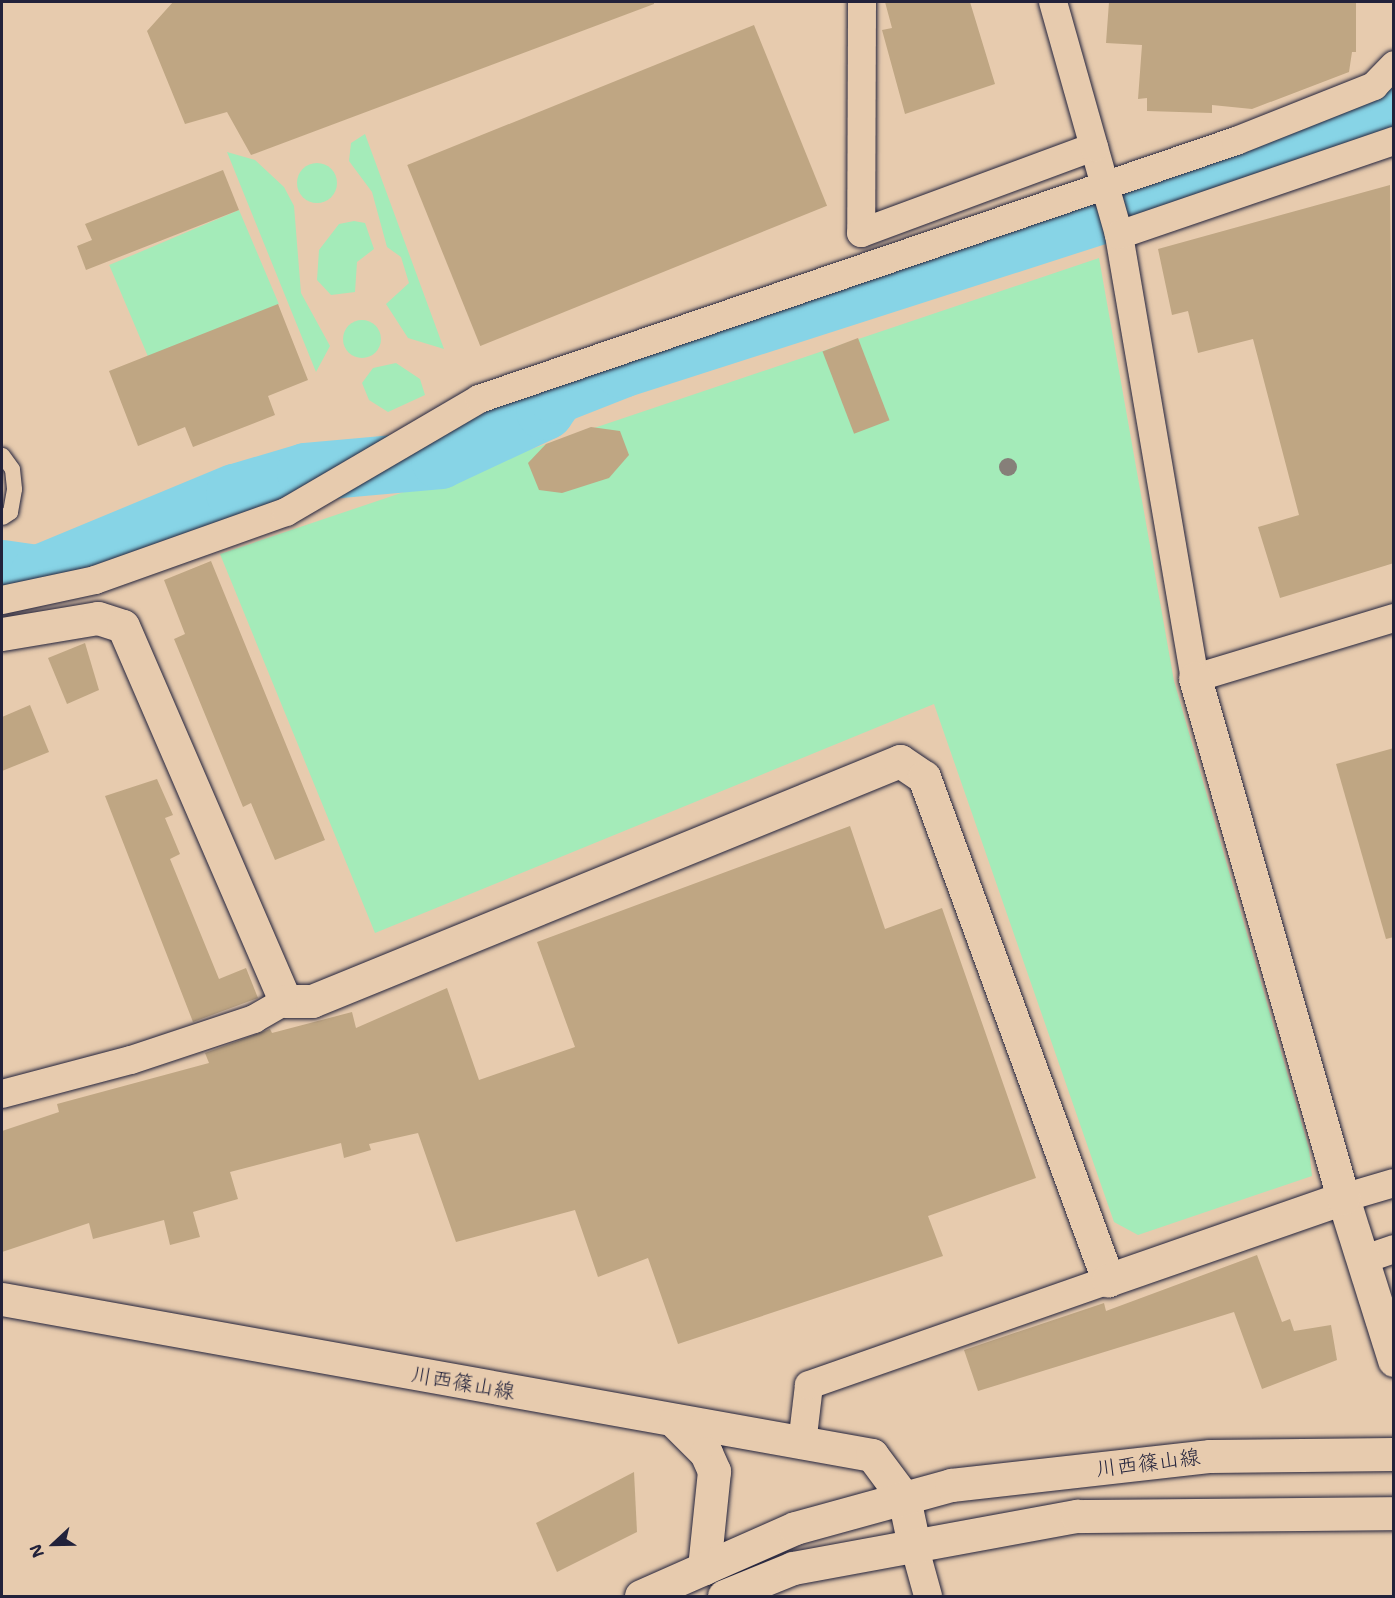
<!DOCTYPE html>
<html>
<head>
<meta charset="utf-8">
<style>
	body { margin:0 }
	#map { position:relative; width:1395px; height:1598px; overflow:hidden; background:#e7cbae; font-family:"Shantell Sans","Klee One",sans-serif }
	div>[style] { position:absolute }
	[style*='--x'] { left:calc(var(--x)*1px); top:calc(var(--y)*1px); width:calc(var(--w)*1px); rotate:calc(var(--a)*1deg) }
	.green>* { inset:0; background:#a4ebb9; transform-origin:0 0 }
	.round { border-radius:50% }
	.river>* { height:58px; margin:-29px; padding:0 29px; transform-origin:29px; border-radius:29px; background:#87d4e6 }
	.building>* { inset:0; background:#bfa683; transform-origin:0 0 }
	.roads { filter:drop-shadow(0 0 2px #22223b) drop-shadow(0 0 2px #22223b) }
	.lane>* { height:15px; margin:-7.5px; padding:0 7.5px; transform-origin:7.5px; border-radius:7.5px; background:#e7cbae }
	.street>* { height:28px; margin:-14px; padding:0 14px; transform-origin:14px; border-radius:14px; background:#e7cbae }
	.secondary>* { height:33px; margin:-16.5px; padding:0 16.5px; transform-origin:16.5px; border-radius:16.5px; background:#e7cbae }
	.primary>* { height:33px; margin:-16.5px; padding:0 16.5px; transform-origin:16.5px; border-radius:16.5px; background:#e7cbae }
	.trees>* { width:18px; height:18px; margin:-9px; border-radius:50%; background:#867f79 }
	span { translate:-50% -50%; white-space:nowrap; text-align:center; line-height:1.15; -webkit-text-stroke:6px #e7cbae; paint-order:stroke }
	.street-label { font-size:21px; color:#22223b }
	.frame { position:absolute; inset:0; border:3px solid #22223b; pointer-events:none }
	.north { position:absolute; left:24px; top:1514px; width:60px; height:60px; -webkit-text-stroke:4px #e7cbae; paint-order:stroke; rotate:248deg; font-size:16px; font-weight:700; line-height:24px; text-align:center; color:#22223b }
	.north::after { content:''; display:block; margin:auto; width:21px; height:27px; background:#22223b; clip-path:polygon(50% 0,100% 100%,50% 72%,0 100%) }
</style>
</head>
<body>
<div id="map">
	<div class="green">
		<i style="clip-path:polygon(365px 134px,444px 349px,408px 338px,386px 304px,409px 283px,401px 257px,387px 247px,372px 192px,349px 161px,351px 143px)"></i>
		<i style="clip-path:polygon(227px 152px,255px 160px,284px 187px,294px 206px,301px 293px,330px 346px,316px 372px)"></i>
		<i class="round" style="left:297px;top:163px;width:40px;height:40px"></i>
		<i style="left:239px;top:210px;width:102px;height:141px;rotate:67deg"></i>
		<i style="clip-path:polygon(354px 221px,365px 223px,374px 249px,357px 262px,355px 292px,331px 295px,317px 280px,319px 250px,339px 224px)"></i>
		<i style="clip-path:polygon(1099px 258px,1174px 681px,1309px 1149px,1312px 1176px,1138px 1235px,1114px 1222px,934px 704px,375px 933px,220px 554px)"></i>
		<i class="round" style="left:343px;top:320px;width:38px;height:38px"></i>
		<i style="clip-path:polygon(396px 363px,420px 379px,425px 395px,388px 412px,369px 400px,362px 383px,373px 368px)"></i>
	</div>
	<div class="river">
		<i style="--x:2;--y:569;--w:37;--a:8"></i>
		<i style="--x:39;--y:574;--w:212;--a:-22.5"></i>
		<i style="--x:235;--y:493;--w:74;--a:-16.5"></i>
		<i style="--x:306;--y:472;--w:135;--a:-5.1"></i>
		<i style="--x:440;--y:460;--w:116;--a:-25"></i>
		<i style="--x:545;--y:411;--w:19;--a:-55"></i>
		<i style="--x:556;--y:395;--w:71;--a:-21.5"></i>
		<i style="--x:622;--y:369;--w:670;--a:-17.81"></i>
		<i style="--x:1260;--y:164;--w:145;--a:-22.3"></i>
	</div>
	<div class="building">
		<i style="clip-path:polygon(173px 2px,654px 2px,654px 4px,251px 155px,227px 112px,185px 124px,147px 31px)"></i>
		<i style="clip-path:polygon(885px 2px,970px 2px,995px 84px,905px 114px,882px 30px,892px 28px)"></i>
		<i style="clip-path:polygon(1109px 2px,1356px 2px,1356px 52px,1352px 52px,1349px 72px,1252px 109px,1212px 105px,1212px 113px,1147px 111px,1147px 98px,1138px 99px,1142px 45px,1106px 43px)"></i>
		<i style="left:754px;top:25px;width:195px;height:374px;rotate:68deg"></i>
		<i style="clip-path:polygon(223px 170px,239px 210px,86px 270px,77px 246px,92px 240px,85px 224px)"></i>
		<i style="clip-path:polygon(1390px 185px,1394px 563px,1280px 598px,1258px 527px,1299px 515px,1253px 339px,1198px 353px,1188px 311px,1172px 315px,1158px 249px)"></i>
		<i style="clip-path:polygon(278px 304px,308px 380px,268px 396px,275px 415px,193px 447px,185px 427px,138px 446px,109px 371px)"></i>
		<i style="left:858px;top:338px;width:88px;height:38px;rotate:69deg"></i>
		<i style="clip-path:polygon(591px 427px,620px 431px,629px 455px,609px 478px,562px 493px,539px 490px,528px 463px,546px 444px)"></i>
		<i style="clip-path:polygon(211px 561px,325px 840px,275px 860px,251px 803px,243px 807px,174px 639px,185px 634px,164px 580px)"></i>
		<i style="clip-path:polygon(85px 643px,99px 690px,67px 704px,48px 658px)"></i>
		<i style="clip-path:polygon(30px 705px,49px 752px,2px 771px,2px 717px)"></i>
		<i style="clip-path:polygon(1394px 748px,1394px 937px,1386px 939px,1336px 764px)"></i>
		<i style="clip-path:polygon(157px 779px,173px 815px,165px 818px,180px 854px,170px 859px,219px 979px,246px 968px,258px 998px,193px 1022px,105px 796px)"></i>
		<i style="clip-path:polygon(850px 826px,885px 929px,942px 908px,1036px 1178px,928px 1216px,943px 1256px,678px 1344px,648px 1258px,598px 1277px,575px 1210px,456px 1242px,418px 1133px,369px 1144px,371px 1150px,344px 1158px,341px 1143px,230px 1172px,238px 1199px,193px 1212px,200px 1237px,170px 1245px,164px 1220px,93px 1239px,89px 1223px,2px 1252px,2px 1131px,59px 1112px,57px 1104px,209px 1063px,205px 1053px,270px 1029px,272px 1033px,352px 1012px,356px 1028px,447px 988px,479px 1080px,575px 1047px,537px 942px)"></i>
		<i style="clip-path:polygon(1257px 1255px,1282px 1322px,1290px 1319px,1294px 1331px,1331px 1325px,1337px 1360px,1262px 1389px,1234px 1312px,978px 1391px,964px 1350px,1104px 1303px,1106px 1311px)"></i>
		<i style="clip-path:polygon(634px 1472px,637px 1532px,557px 1572px,536px 1523px)"></i>
	</div>
	<div class="roads">
		<div class="lane">
			<i style="--x:2;--y:455;--w:17;--a:54"></i>
			<i style="--x:12;--y:469;--w:20;--a:84"></i>
			<i style="--x:14;--y:489;--w:23;--a:100"></i>
			<i style="--x:10;--y:512;--w:9;--a:148"></i>
		</div>
		<div class="street">
			<i style="--x:862;--y:2;--w:231;--a:90.2"></i>
			<i style="--x:861;--y:233;--w:248;--a:-20.3"></i>
			<i style="--x:1094;--y:147;--w:91;--a:74.1"></i>
			<i style="--x:1119;--y:235;--w:449;--a:80.3"></i>
			<i style="--x:1195;--y:678;--w:208;--a:-16.8"></i>
			<i style="--x:1053;--y:2;--w:151;--a:74.2"></i>
			<i style="--x:1119;--y:235;--w:291;--a:-18.9"></i>
			<i style="--x:2;--y:600;--w:95;--a:-12.1"></i>
			<i style="--x:95;--y:580;--w:203;--a:-19.6"></i>
			<i style="--x:286;--y:512;--w:224;--a:-30.3"></i>
			<i style="--x:479;--y:399;--w:800;--a:-18.82"></i>
			<i style="--x:1236;--y:141;--w:149;--a:-21.7"></i>
			<i style="--x:1374;--y:86;--w:29;--a:-46"></i>
			<i style="--x:2;--y:1094;--w:133;--a:-14.8"></i>
			<i style="--x:131;--y:1060;--w:130;--a:-18.4"></i>
			<i style="--x:254;--y:1019;--w:36;--a:-30"></i>
			<i style="--x:1343;--y:1198;--w:53;--a:-16.4"></i>
			<i style="--x:1362;--y:1260;--w:34;--a:-19"></i>
			<i style="--x:802;--y:1444;--w:59;--a:-83.2"></i>
			<i style="--x:809;--y:1385;--w:317;--a:-19.3"></i>
			<i style="--x:914;--y:1545;--w:53;--a:74.6"></i>
		</div>
		<div class="secondary">
			<i style="--x:2;--y:634;--w:97;--a:-9.5"></i>
			<i style="--x:98;--y:618;--w:26;--a:18"></i>
			<i style="--x:123;--y:626;--w:408;--a:66.6"></i>
			<i style="--x:285;--y:1001;--w:27;--a:0"></i>
			<i style="--x:312;--y:1001;--w:635;--a:-22.2"></i>
			<i style="--x:900;--y:761;--w:29;--a:34"></i>
			<i style="--x:924;--y:777;--w:536;--a:69.91"></i>
			<i style="--x:1108;--y:1280;--w:249;--a:-19.2"></i>
			<i style="--x:1343;--y:1198;--w:170;--a:72.5"></i>
			<i style="--x:1195;--y:678;--w:541;--a:74.11"></i>
		</div>
		<div class="primary">
			<i style="--x:2;--y:1299;--w:884;--a:10.17"></i>
			<i style="--x:872;--y:1455;--w:54;--a:53.3"></i>
			<i style="--x:904;--y:1498;--w:48;--a:78"></i>
			<i style="--x:675;--y:1422;--w:44;--a:45"></i>
			<i style="--x:706;--y:1453;--w:20;--a:66"></i>
			<i style="--x:714;--y:1471;--w:98;--a:95.9"></i>
			<i style="--x:641;--y:1596;--w:168;--a:-23.8"></i>
			<i style="--x:795;--y:1528;--w:162;--a:-15.4"></i>
			<i style="--x:951;--y:1485;--w:261;--a:-6.4"></i>
			<i style="--x:1210;--y:1456;--w:184;--a:-0.6"></i>
			<i style="--x:724;--y:1596;--w:74;--a:-22.1"></i>
			<i style="--x:793;--y:1568;--w:289;--a:-10.4"></i>
			<i style="--x:1077;--y:1516;--w:317;--a:-0.5"></i>
		</div>
	</div>
	<div class="trees">
		<i style="left:1008px;top:467px"></i>
	</div>
	<div class="street-label">
		<span style="left:463px;top:1383px;rotate:10deg">川西篠山線</span>
		<span style="left:1148px;top:1463px;rotate:-7deg">川西篠山線</span>
	</div>
	<div class="frame"></div>
	<div class="north">N</div>
</div>
</body>
</html>
